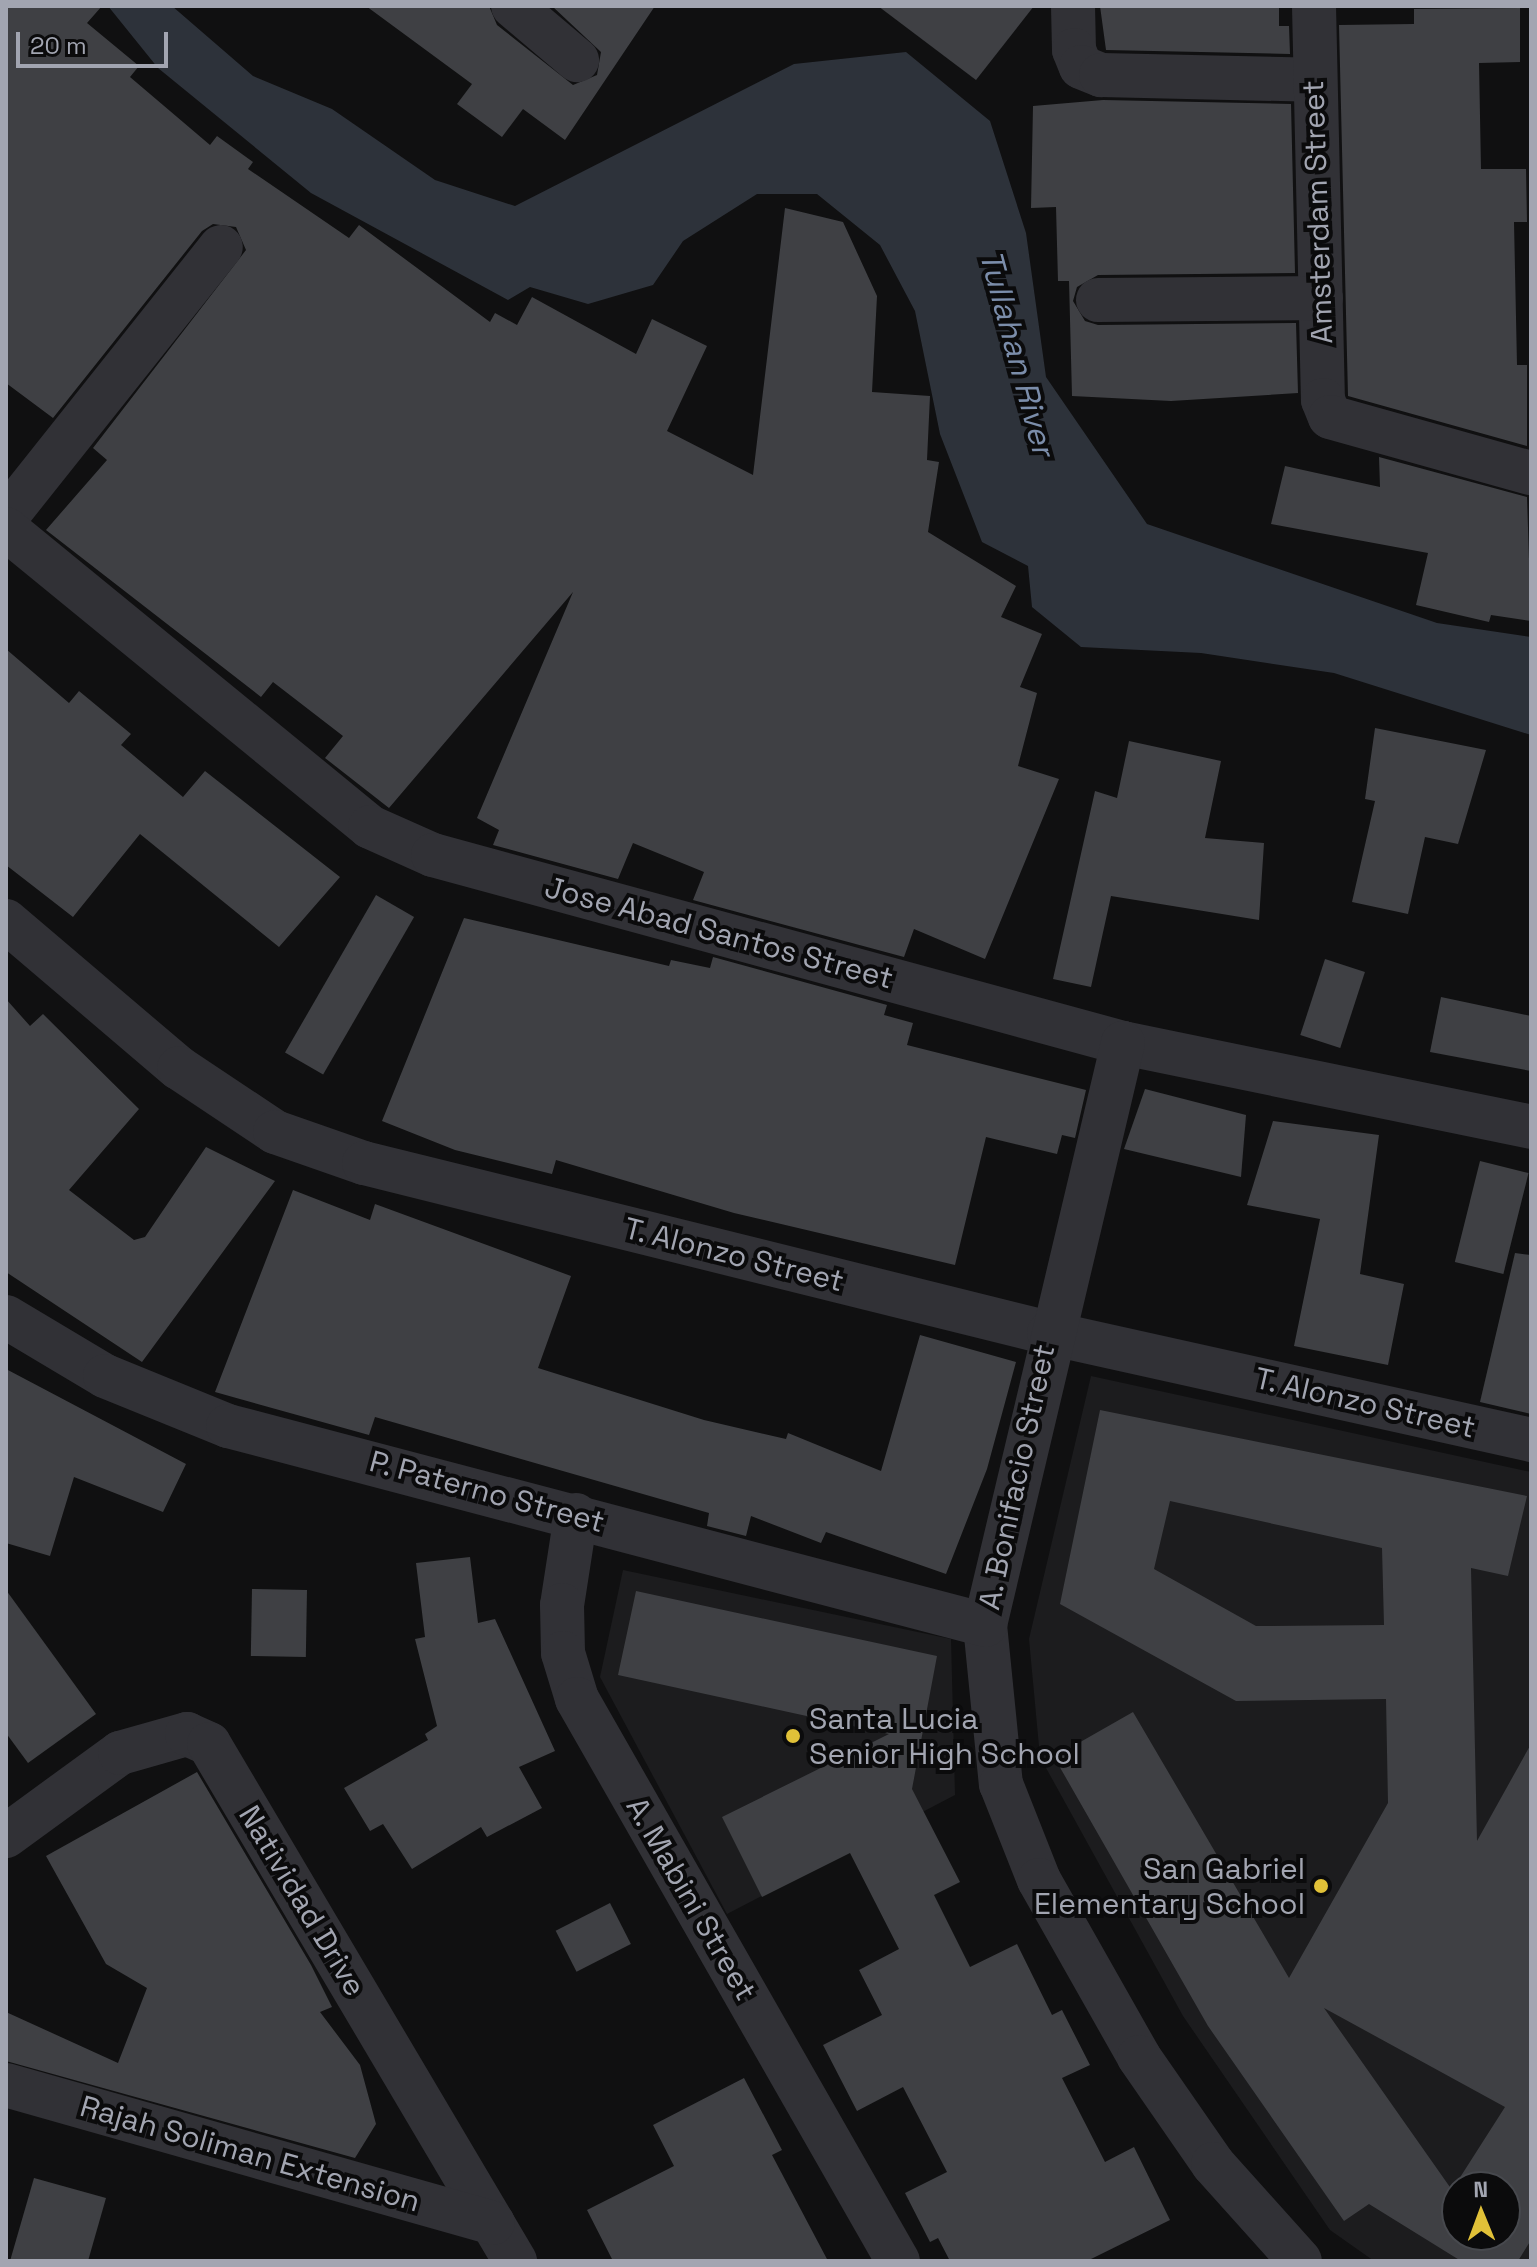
<!DOCTYPE html>
<html>
<head>
<meta charset="utf-8">
<style>
	body { margin:0 }
	#map { position:relative; width:1537px; height:2267px; overflow:hidden; background:#101011; font-family:"Space Grotesk",sans-serif }
	div>[style] { position:absolute }
	[style*='--x'] { left:calc(var(--x)*1px); top:calc(var(--y)*1px); width:calc(var(--w)*1px); rotate:calc(var(--a)*1deg) }
	.built>* { inset:0; background:#1c1c1e }
	.water>* { inset:0; background:#2d323a }
	.building>* { inset:0; background:#3f4044; transform-origin:0 0 }
	.street>* { height:44px; margin:-22px; padding:0 22px; transform-origin:22px; border-radius:22px; background:#313136 }
	.dots>* { width:22px; height:22px; translate:-50% -50%; box-sizing:border-box; border:4px solid #0b0b0c; border-radius:50% }
	span { translate:-50% -50%; white-space:nowrap; text-align:center; line-height:1.15; -webkit-text-stroke:8px #0b0b0c; paint-order:stroke }
	.street-label { font-size:30px; color:#a2a5b1 }
	.poi-label { font-size:30px; color:#a2a5b1 }
	.left { translate:0 -50%; text-align:left }
	.right { translate:-100% -50%; text-align:right }
	.water-label { font-size:32px; color:#7b8daa; font-style:italic }
	.frame { position:absolute; inset:0; border:8px solid #a2a5b1; pointer-events:none }
	.north { position:absolute; left:1441px; top:2171px; width:80px; height:80px; box-sizing:border-box; background:#0b0b0c; border:2px solid #47494e; border-radius:50%; rotate:359deg; font-size:22px; font-weight:700; line-height:32px; text-align:center; color:#a2a5b1 }
	.north::after { content:''; display:block; margin:auto; width:28px; height:36px; background:#e1c138; clip-path:polygon(50% 0,100% 100%,50% 72%,0 100%) }
	.scale { position:absolute; left:16px; top:32px; width:152px; height:36px; box-sizing:border-box; border:4px solid #a2a5b1; border-top:0; padding-left:10px; font-size:24px; line-height:28px; white-space:nowrap; color:#a2a5b1; -webkit-text-stroke:6px #0b0b0c; paint-order:stroke }
</style>
</head>
<body>
<div id="map">
	<div class="built">
		<i style="clip-path:polygon(evenodd,1091px 1376px,1531px 1472px,1531px 2261px,1374px 2261px,1330px 2230px,1183px 2016px,1040px 1757px,1029px 1639px,1091px 1376px,1457px 2187px,1505px 2187px,1505px 2235px,1457px 2235px,1457px 2187px)"></i>
		<i style="clip-path:polygon(623px 1570px,951px 1639px,955px 1795px,727px 1914px,600px 1677px)"></i>
	</div>
	<div class="water">
		<i style="clip-path:polygon(108px 6px,172px 6px,253px 76px,332px 109px,435px 180px,515px 206px,794px 64px,906px 52px,990px 121px,1026px 233px,1046px 377px,1147px 524px,1437px 623px,1531px 637px,1531px 735px,1334px 673px,1201px 653px,1081px 647px,1032px 607px,1028px 566px,982px 542px,940px 434px,915px 311px,880px 245px,817px 194px,757px 194px,683px 241px,653px 285px,588px 304px,530px 287px,508px 300px,311px 193px,158px 68px)"></i>
	</div>
	<div class="building">
		<i style="clip-path:polygon(6px 6px,102px 6px,87px 23px,139px 66px,130px 77px,210px 145px,217px 136px,253px 162px,248px 169px,349px 238px,359px 225px,490px 322px,495px 313px,517px 325px,532px 297px,636px 354px,652px 319px,707px 346px,667px 431px,753px 475px,785px 208px,843px 222px,877px 296px,872px 392px,930px 396px,927px 460px,939px 462px,928px 532px,1016px 586px,1001px 617px,1042px 634px,1020px 687px,1037px 693px,1018px 766px,1059px 779px,985px 959px,914px 929px,904px 957px,693px 900px,704px 872px,633px 843px,618px 879px,493px 845px,499px 830px,477px 818px,573px 592px,389px 808px,325px 758px,343px 736px,273px 682px,261px 697px,46px 530px,107px 460px,93px 448px,246px 250px,236px 227px,213px 224px,202px 231px,53px 418px,6px 383px)"></i>
		<i style="clip-path:polygon(366px 6px,489px 6px,497px 25px,573px 85px,597px 75px,601px 52px,552px 6px,655px 6px,565px 140px,523px 109px,502px 137px,457px 104px,472px 84px)"></i>
		<i style="clip-path:polygon(878px 6px,1034px 6px,976px 80px)"></i>
		<i style="clip-path:polygon(1100px 6px,1279px 6px,1279px 26px,1289px 26px,1290px 54px,1106px 50px)"></i>
		<i style="clip-path:polygon(1520px 8px,1520px 62px,1479px 63px,1481px 169px,1526px 169px,1527px 222px,1514px 222px,1517px 365px,1527px 365px,1527px 446px,1348px 396px,1339px 25px,1414px 24px,1414px 9px)"></i>
		<i style="clip-path:polygon(1103px 100px,1291px 104px,1295px 273px,1098px 275px,1077px 287px,1073px 301px,1085px 321px,1098px 325px,1296px 323px,1298px 393px,1171px 401px,1072px 396px,1069px 281px,1058px 281px,1056px 207px,1031px 208px,1033px 106px)"></i>
		<i style="clip-path:polygon(1379px 457px,1527px 497px,1531px 621px,1491px 615px,1489px 622px,1416px 605px,1428px 553px,1271px 524px,1285px 466px,1380px 487px)"></i>
		<i style="clip-path:polygon(6px 649px,69px 703px,79px 691px,131px 734px,121px 745px,183px 797px,205px 771px,340px 877px,279px 947px,140px 834px,73px 917px,6px 865px)"></i>
		<i style="clip-path:polygon(1375px 728px,1486px 750px,1458px 844px,1425px 837px,1408px 914px,1352px 902px,1375px 801px,1365px 799px)"></i>
		<i style="clip-path:polygon(1129px 741px,1221px 761px,1205px 838px,1264px 843px,1259px 920px,1111px 896px,1091px 987px,1053px 979px,1095px 791px,1117px 798px)"></i>
		<i style="left:376px;top:895px;width:44px;height:182px;rotate:30deg"></i>
		<i style="clip-path:polygon(464px 918px,669px 966px,671px 960px,710px 968px,713px 957px,887px 1005px,884px 1015px,913px 1023px,907px 1045px,1086px 1090px,1075px 1138px,1062px 1135px,1057px 1154px,986px 1137px,955px 1265px,734px 1213px,556px 1160px,552px 1174px,455px 1150px,382px 1121px)"></i>
		<i style="left:1325px;top:959px;width:42px;height:80px;rotate:18deg"></i>
		<i style="clip-path:polygon(1441px 997px,1531px 1016px,1531px 1071px,1430px 1052px)"></i>
		<i style="clip-path:polygon(6px 999px,30px 1026px,43px 1014px,139px 1109px,69px 1190px,134px 1240px,145px 1237px,206px 1147px,275px 1181px,142px 1362px,6px 1272px)"></i>
		<i style="clip-path:polygon(1145px 1089px,1246px 1115px,1241px 1177px,1124px 1149px)"></i>
		<i style="clip-path:polygon(1273px 1121px,1379px 1135px,1360px 1274px,1404px 1284px,1388px 1365px,1294px 1346px,1320px 1219px,1247px 1205px)"></i>
		<i style="left:1480px;top:1161px;width:50px;height:104px;rotate:14deg"></i>
		<i style="clip-path:polygon(293px 1190px,370px 1220px,375px 1204px,571px 1276px,538px 1368px,704px 1420px,786px 1439px,788px 1433px,881px 1471px,920px 1335px,1016px 1362px,987px 1469px,946px 1574px,826px 1532px,821px 1543px,751px 1516px,746px 1536px,707px 1526px,709px 1513px,375px 1417px,369px 1435px,215px 1392px)"></i>
		<i style="clip-path:polygon(1515px 1253px,1531px 1255px,1531px 1414px,1480px 1402px)"></i>
		<i style="clip-path:polygon(6px 1369px,186px 1464px,163px 1512px,74px 1477px,50px 1556px,6px 1543px)"></i>
		<i style="clip-path:polygon(evenodd,1100px 1410px,1527px 1496px,1508px 1576px,1471px 1568px,1477px 1841px,1531px 1744px,1531px 2240px,1518px 2261px,1461px 2261px,1369px 2204px,1344px 2221px,1208px 2026px,1054px 1757px,1133px 1712px,1289px 1978px,1388px 1803px,1386px 1699px,1236px 1701px,1060px 1604px,1100px 1410px,1170px 1501px,1382px 1548px,1384px 1625px,1256px 1626px,1154px 1569px,1170px 1501px,1100px 1410px,1324px 2008px,1505px 2107px,1452px 2190px,1324px 2008px,1100px 1410px,1457px 2187px,1505px 2187px,1505px 2235px,1457px 2235px,1457px 2187px)"></i>
		<i style="clip-path:polygon(470px 1557px,478px 1623px,495px 1619px,555px 1751px,519px 1767px,542px 1808px,487px 1837px,481px 1827px,412px 1869px,383px 1824px,370px 1831px,344px 1788px,428px 1740px,425px 1734px,437px 1726px,415px 1639px,425px 1637px,416px 1563px)"></i>
		<i style="left:252px;top:1589px;width:55px;height:67px;rotate:1deg"></i>
		<i style="clip-path:polygon(6px 1590px,96px 1714px,28px 1763px,6px 1733px)"></i>
		<i style="clip-path:polygon(636px 1591px,937px 1656px,912px 1789px,960px 1882px,934px 1895px,970px 1967px,1017px 1944px,1052px 2015px,1062px 2010px,1090px 2065px,1062px 2078px,1105px 2162px,1134px 2147px,1170px 2220px,1087px 2261px,950px 2261px,938px 2238px,930px 2242px,905px 2193px,947px 2172px,903px 2087px,857px 2111px,823px 2045px,882px 2015px,859px 1970px,899px 1949px,850px 1853px,762px 1897px,722px 1817px,889px 1734px,618px 1675px)"></i>
		<i style="clip-path:polygon(197px 1772px,311px 1965px,332px 2007px,320px 2012px,360px 2065px,376px 2124px,355px 2158px,6px 2061px,6px 2012px,118px 2063px,147px 1988px,106px 1964px,46px 1856px)"></i>
		<i style="left:610px;top:1903px;width:46px;height:61px;rotate:63deg"></i>
		<i style="clip-path:polygon(744px 2078px,782px 2150px,772px 2155px,828px 2261px,613px 2261px,587px 2210px,674px 2166px,653px 2125px)"></i>
		<i style="clip-path:polygon(34px 2178px,106px 2198px,88px 2261px,10px 2261px)"></i>
	</div>
	<div class="street">
		<i style="--x:513;--y:6;--w:84;--a:40.2"></i>
		<i style="--x:1073;--y:6;--w:44;--a:88.7"></i>
		<i style="--x:1074;--y:50;--w:18;--a:68"></i>
		<i style="--x:1081;--y:67;--w:22;--a:22"></i>
		<i style="--x:1101;--y:75;--w:213;--a:1.3"></i>
		<i style="--x:1314;--y:6;--w:394;--a:88.7"></i>
		<i style="--x:1323;--y:400;--w:18;--a:68"></i>
		<i style="--x:1330;--y:417;--w:209;--a:15.6"></i>
		<i style="--x:1098;--y:300;--w:223;--a:-0.5"></i>
		<i style="--x:6;--y:517;--w:345;--a:-51.5"></i>
		<i style="--x:6;--y:529;--w:470;--a:39.3"></i>
		<i style="--x:370;--y:827;--w:69;--a:24"></i>
		<i style="--x:433;--y:855;--w:715;--a:15.24"></i>
		<i style="--x:1123;--y:1043;--w:417;--a:11.6"></i>
		<i style="--x:6;--y:921;--w:227;--a:40.4"></i>
		<i style="--x:179;--y:1068;--w:115;--a:33.7"></i>
		<i style="--x:275;--y:1132;--w:94;--a:19.2"></i>
		<i style="--x:364;--y:1163;--w:706;--a:13.94"></i>
		<i style="--x:1049;--y:1333;--w:494;--a:12.5"></i>
		<i style="--x:1123;--y:1043;--w:598;--a:103.34"></i>
		<i style="--x:985;--y:1625;--w:160;--a:84.3"></i>
		<i style="--x:1001;--y:1784;--w:103;--a:68.4"></i>
		<i style="--x:1039;--y:1880;--w:203;--a:60.5"></i>
		<i style="--x:1139;--y:2057;--w:130;--a:55.3"></i>
		<i style="--x:1213;--y:2164;--w:130;--a:48.1"></i>
		<i style="--x:6;--y:1317;--w:115;--a:30.8"></i>
		<i style="--x:105;--y:1376;--w:133;--a:22.1"></i>
		<i style="--x:228;--y:1426;--w:783;--a:14.73"></i>
		<i style="--x:576;--y:1515;--w:91;--a:98.8"></i>
		<i style="--x:562;--y:1605;--w:48;--a:88.8"></i>
		<i style="--x:563;--y:1653;--w:48;--a:73.1"></i>
		<i style="--x:577;--y:1699;--w:647;--a:60.27"></i>
		<i style="--x:6;--y:1836;--w:141;--a:-36.1"></i>
		<i style="--x:120;--y:1753;--w:70;--a:-15.8"></i>
		<i style="--x:187;--y:1734;--w:24;--a:24"></i>
		<i style="--x:209;--y:1744;--w:601;--a:59.38"></i>
		<i style="--x:6;--y:2085;--w:506;--a:15.82"></i>
	</div>
	<div class="dots">
		<i style="left:793px;top:1736px;background:#e1c138"></i>
		<i style="left:1321px;top:1886px;background:#e1c138"></i>
	</div>
	<div class="street-label">
		<span style="left:1318px;top:212px;rotate:-92deg">Amsterdam Street</span>
		<span style="left:719px;top:933px;rotate:15deg">Jose Abad Santos Street</span>
		<span style="left:734px;top:1255px;rotate:14deg">T. Alonzo Street</span>
		<span style="left:1365px;top:1403px;rotate:13deg">T. Alonzo Street</span>
		<span style="left:1017px;top:1477px;rotate:-78deg">A. Bonifacio Street</span>
		<span style="left:487px;top:1492px;rotate:15deg">P. Paterno Street</span>
		<span style="left:691px;top:1899px;rotate:60deg">A. Mabini Street</span>
		<span style="left:302px;top:1901px;rotate:59deg">Natividad Drive</span>
		<span style="left:250px;top:2154px;rotate:16deg">Rajah Soliman Extension</span>
	</div>
	<div class="poi-label">
		<span class="left" style="left:809px;top:1736px">Santa Lucia<br>Senior High School</span>
		<span class="right" style="left:1305px;top:1886px">San Gabriel<br>Elementary School</span>
	</div>
	<div class="water-label">
		<span style="left:1017px;top:353px;rotate:75deg">Tullahan River</span>
	</div>
	<div class="frame"></div>
	<div class="north">N</div>
	<div class="scale">20 m</div>
</div>
</body>
</html>
